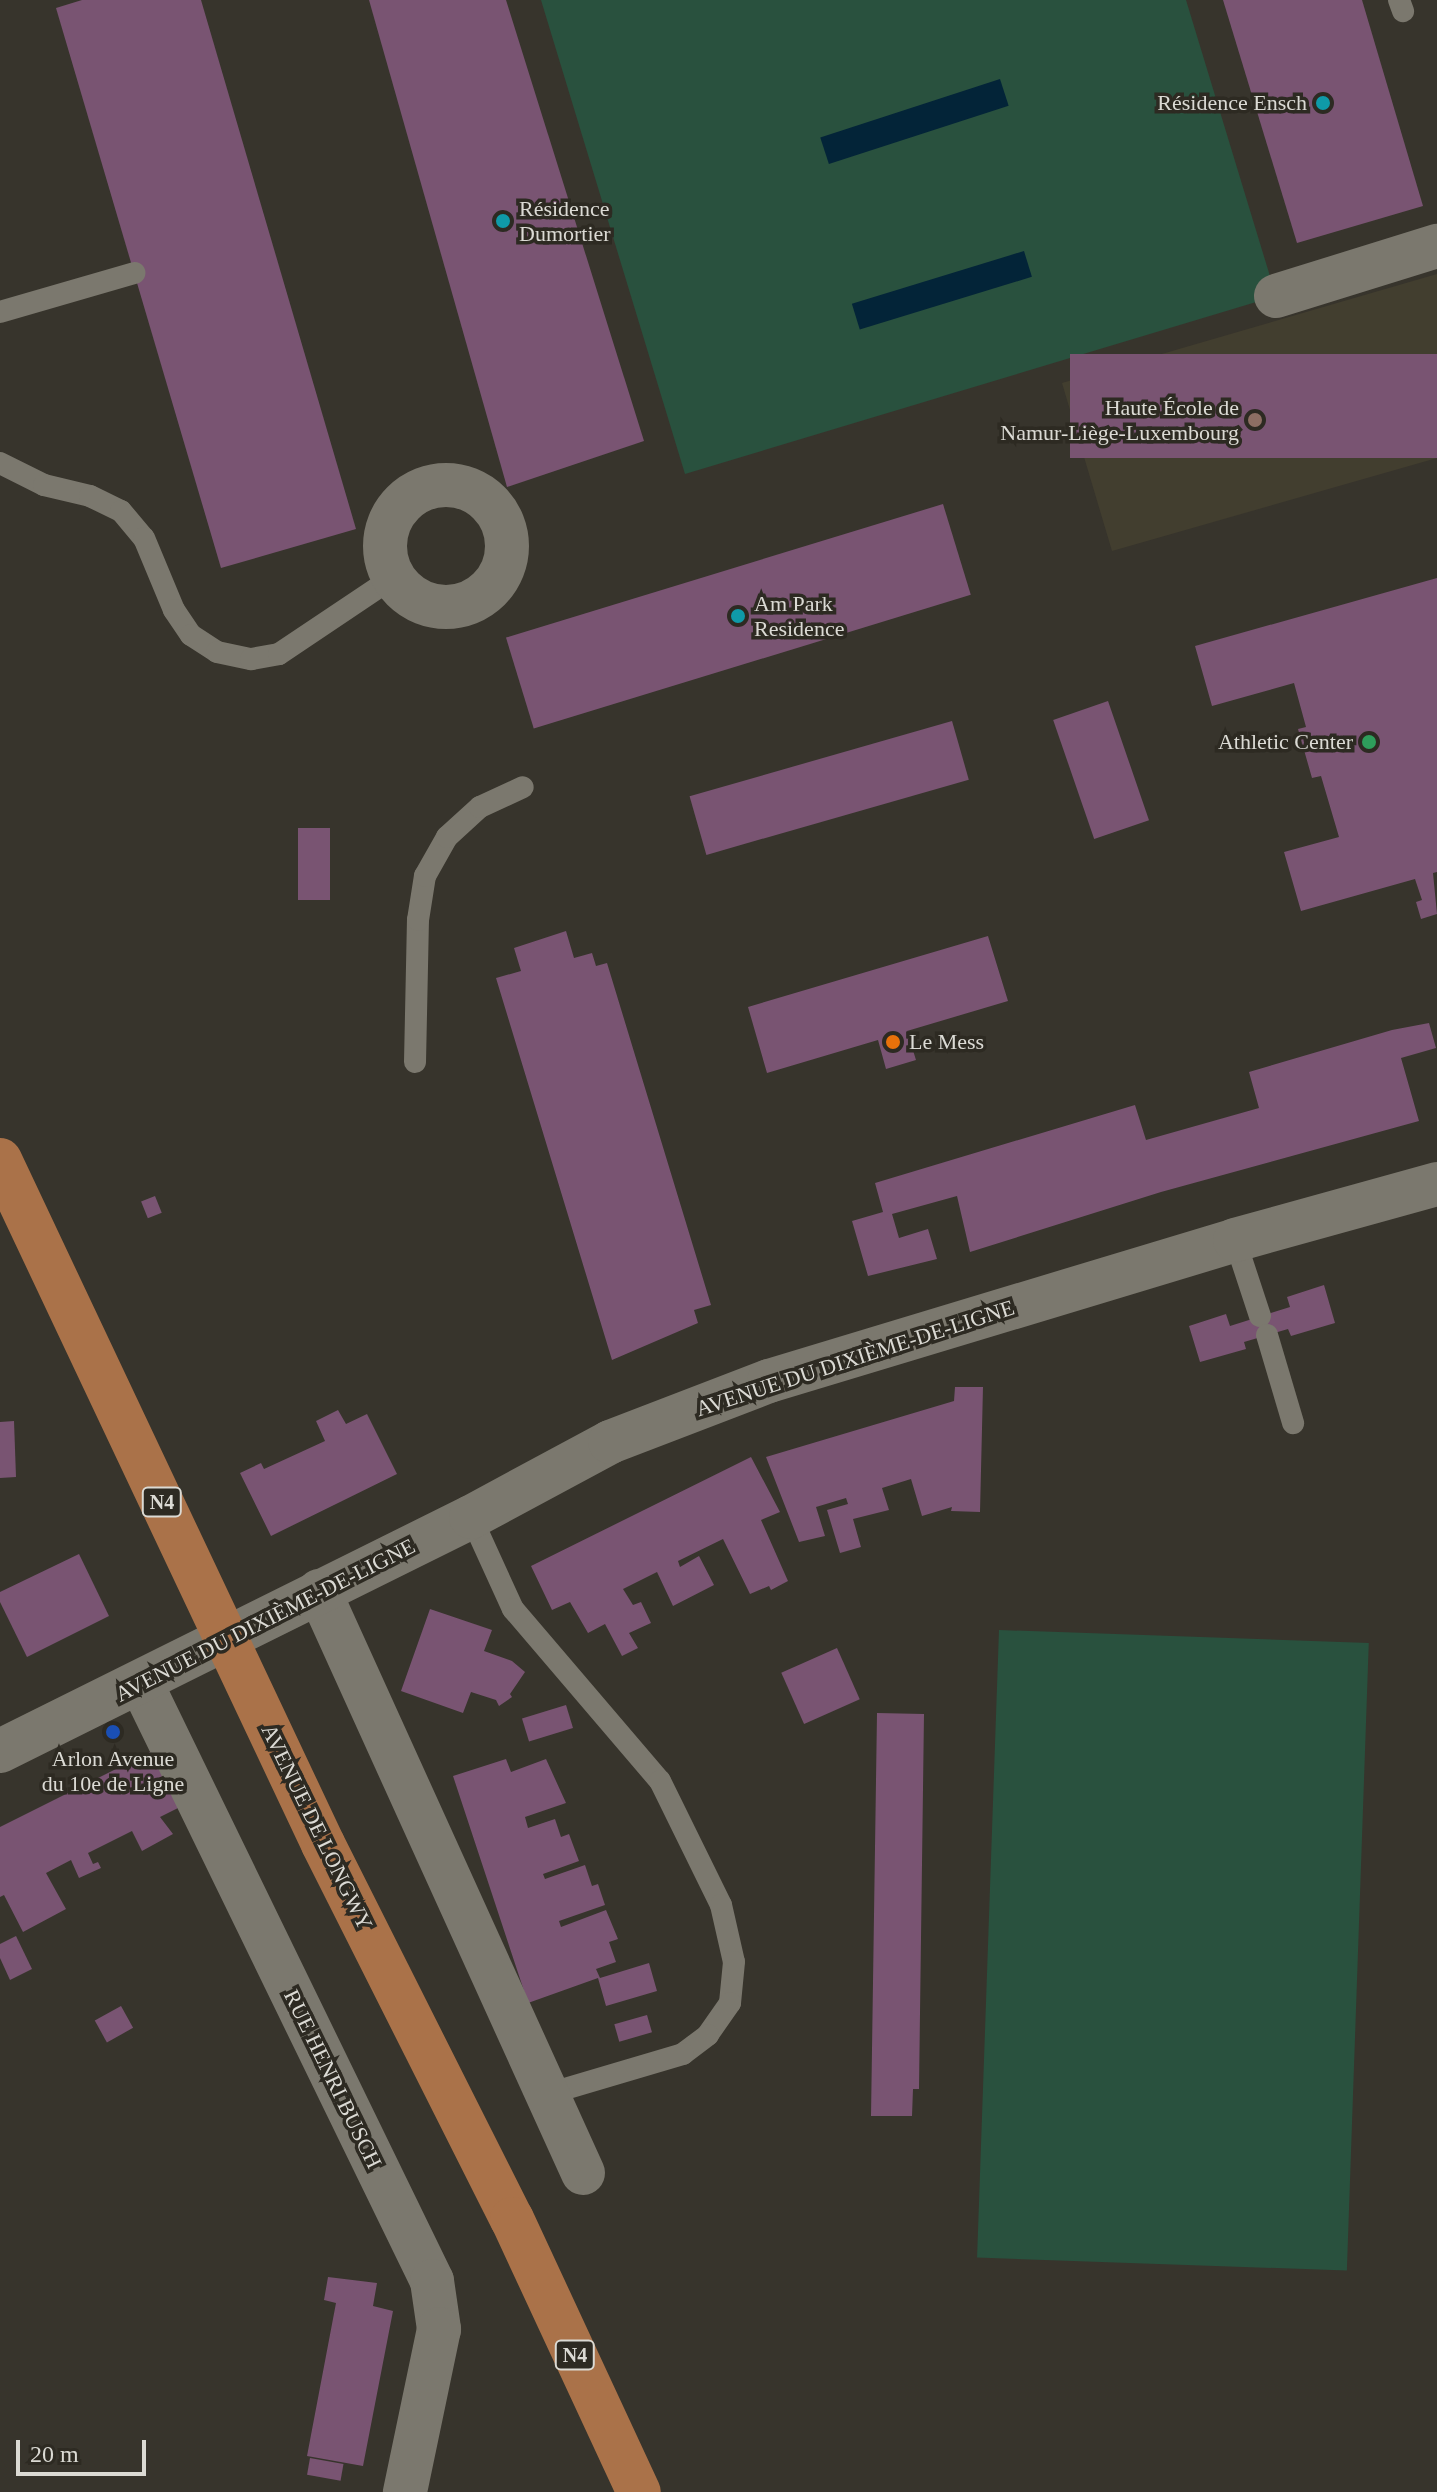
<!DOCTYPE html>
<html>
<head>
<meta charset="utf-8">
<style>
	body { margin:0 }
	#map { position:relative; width:1437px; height:2492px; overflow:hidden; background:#37342c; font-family:"Times New Roman",serif }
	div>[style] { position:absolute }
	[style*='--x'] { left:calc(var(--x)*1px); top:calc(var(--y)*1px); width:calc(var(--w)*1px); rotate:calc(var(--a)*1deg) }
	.built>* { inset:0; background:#423e2f }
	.green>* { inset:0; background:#29513e; transform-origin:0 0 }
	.water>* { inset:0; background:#032438; transform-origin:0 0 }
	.building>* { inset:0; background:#795472; transform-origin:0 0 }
	.lane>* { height:22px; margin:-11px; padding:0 11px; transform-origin:11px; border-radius:11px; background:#7b786e }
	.street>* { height:44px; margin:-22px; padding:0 22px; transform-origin:22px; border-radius:22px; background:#7b786e }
	.street>.ring { margin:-22px; padding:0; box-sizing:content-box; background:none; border:44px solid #7b786e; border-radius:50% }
	.primary>* { height:44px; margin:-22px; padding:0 22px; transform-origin:22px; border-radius:22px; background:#aa7249 }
	.dots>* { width:22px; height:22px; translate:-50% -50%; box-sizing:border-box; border:4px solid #2d2a22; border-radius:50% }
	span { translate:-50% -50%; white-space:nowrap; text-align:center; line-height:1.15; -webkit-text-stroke:7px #2d2a22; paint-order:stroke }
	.shield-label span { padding:2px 6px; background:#2d2a22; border:2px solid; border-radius:6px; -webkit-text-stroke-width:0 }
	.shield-label { font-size:20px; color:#dbdad4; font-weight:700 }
	.poi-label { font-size:22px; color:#dbdad4 }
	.right { translate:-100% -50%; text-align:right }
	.left { translate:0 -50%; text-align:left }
	.street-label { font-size:22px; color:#dbdad4 }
	.scale { position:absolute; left:16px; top:2440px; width:130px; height:36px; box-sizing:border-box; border:4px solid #dbdad4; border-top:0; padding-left:10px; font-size:24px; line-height:28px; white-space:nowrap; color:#dbdad4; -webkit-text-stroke:6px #2d2a22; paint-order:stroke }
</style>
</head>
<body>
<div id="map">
	<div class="built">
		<i style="clip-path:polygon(1437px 274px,1437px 458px,1112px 551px,1062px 383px)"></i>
	</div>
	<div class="green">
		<i style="clip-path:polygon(541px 0,1186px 0,1276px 296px,685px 474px)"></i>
		<i style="left:999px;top:1630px;width:370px;height:628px;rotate:2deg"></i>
	</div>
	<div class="water">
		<i style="left:1000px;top:79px;width:28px;height:189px;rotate:72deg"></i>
		<i style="left:1024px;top:251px;width:27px;height:180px;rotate:73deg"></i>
	</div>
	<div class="building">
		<i style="clip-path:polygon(82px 0,201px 0,356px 529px,221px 568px,56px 8px)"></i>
		<i style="clip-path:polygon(369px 0,506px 0,644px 441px,507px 487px)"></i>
		<i style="clip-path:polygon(1223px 0,1362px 0,1423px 206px,1297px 243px)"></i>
		<i style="left:1437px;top:354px;width:104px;height:367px;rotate:90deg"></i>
		<i style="left:943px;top:504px;width:95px;height:457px;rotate:73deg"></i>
		<i style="clip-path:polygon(1437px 578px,1437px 872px,1433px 873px,1437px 914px,1421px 919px,1416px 902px,1422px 900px,1415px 879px,1301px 911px,1284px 852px,1339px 837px,1321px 776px,1312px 778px,1298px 729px,1306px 727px,1294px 683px,1212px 706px,1195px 646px)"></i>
		<i style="left:1108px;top:701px;width:126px;height:58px;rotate:71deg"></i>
		<i style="left:952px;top:721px;width:61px;height:273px;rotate:74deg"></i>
		<i style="left:298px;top:828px;width:32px;height:72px"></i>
		<i style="clip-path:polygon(566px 931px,574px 958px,592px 953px,596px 966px,607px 963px,711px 1305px,694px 1310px,698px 1323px,612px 1360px,496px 978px,521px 971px,514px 948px)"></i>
		<i style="clip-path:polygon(988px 936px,1008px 1001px,907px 1031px,916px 1060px,886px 1069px,878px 1040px,767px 1073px,748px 1007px)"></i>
		<i style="clip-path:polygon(1429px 1023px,1436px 1048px,1401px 1058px,1419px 1121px,1161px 1192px,970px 1252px,957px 1196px,892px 1214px,899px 1238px,928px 1229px,937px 1259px,868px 1276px,852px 1221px,883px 1212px,875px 1183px,1135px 1105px,1146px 1140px,1259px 1108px,1249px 1072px,1392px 1030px)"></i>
		<i style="left:155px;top:1196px;width:18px;height:15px;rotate:68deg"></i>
		<i style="clip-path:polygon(1324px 1285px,1335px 1323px,1291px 1336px,1288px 1329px,1244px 1342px,1246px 1349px,1200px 1362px,1189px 1326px,1226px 1314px,1230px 1326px,1290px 1307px,1287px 1297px)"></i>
		<i style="clip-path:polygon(955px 1387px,983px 1387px,980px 1512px,951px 1511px,952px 1507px,922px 1516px,911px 1479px,882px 1488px,889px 1510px,853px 1519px,861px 1547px,840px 1553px,827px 1510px,848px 1504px,846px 1498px,816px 1507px,825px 1536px,799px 1542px,766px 1457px,954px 1401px)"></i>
		<i style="clip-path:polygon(338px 1410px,346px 1424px,367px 1414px,397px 1474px,271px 1536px,240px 1473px,261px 1463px,264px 1469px,325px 1441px,316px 1421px)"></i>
		<i style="clip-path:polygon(14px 1421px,16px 1477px,0 1478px,0 1422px)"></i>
		<i style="clip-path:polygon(751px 1457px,780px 1512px,761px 1520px,788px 1581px,771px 1590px,769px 1586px,750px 1594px,723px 1539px,678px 1561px,680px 1567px,699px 1556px,714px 1585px,673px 1606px,657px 1572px,623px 1589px,633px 1605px,641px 1602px,651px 1623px,629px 1633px,638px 1648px,622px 1656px,605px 1624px,588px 1633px,570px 1602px,552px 1610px,531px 1566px)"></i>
		<i style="clip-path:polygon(79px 1554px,109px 1616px,27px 1657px,0 1602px,0 1592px)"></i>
		<i style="clip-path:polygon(430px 1609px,492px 1630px,484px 1651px,512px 1661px,525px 1672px,510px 1694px,512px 1697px,499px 1706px,496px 1700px,471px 1692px,463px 1713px,401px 1691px)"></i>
		<i style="left:837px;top:1648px;width:56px;height:61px;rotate:66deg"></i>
		<i style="left:566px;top:1705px;width:24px;height:46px;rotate:73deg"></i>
		<i style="clip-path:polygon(877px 1713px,924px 1714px,919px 2089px,913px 2089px,912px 2116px,871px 2116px)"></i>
		<i style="clip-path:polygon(160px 1747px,190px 1802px,160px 1817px,173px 1834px,142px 1851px,132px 1831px,88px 1853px,93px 1864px,98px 1862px,101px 1868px,79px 1878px,71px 1860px,46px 1873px,66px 1909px,23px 1932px,4px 1895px,0 1897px,0 1827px)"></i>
		<i style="clip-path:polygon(506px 1759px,511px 1772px,546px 1759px,566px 1803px,525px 1817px,528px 1828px,555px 1819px,561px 1837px,569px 1834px,579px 1861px,543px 1874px,545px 1879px,585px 1865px,592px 1886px,598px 1884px,605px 1905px,559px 1921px,561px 1927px,606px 1910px,618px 1939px,609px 1942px,616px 1962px,596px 1969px,600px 1978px,649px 1963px,657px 1991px,606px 2006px,598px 1978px,528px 2003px,453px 1776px)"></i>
		<i style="clip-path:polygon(16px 1936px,32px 1969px,10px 1980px,0 1958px,0 1944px)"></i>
		<i style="left:121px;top:2006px;width:25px;height:30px;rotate:61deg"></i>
		<i style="left:647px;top:2015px;width:18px;height:34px;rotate:74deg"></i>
		<i style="clip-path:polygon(328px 2277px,377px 2283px,373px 2306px,393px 2311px,363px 2466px,307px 2456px,336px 2303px,324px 2300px)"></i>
		<i style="left:310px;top:2458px;width:34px;height:17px;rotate:10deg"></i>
	</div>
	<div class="lane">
		<i style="--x:1399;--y:0;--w:12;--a:70"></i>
		<i style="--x:0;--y:312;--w:140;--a:-16.2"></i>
		<i style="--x:0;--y:463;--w:49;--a:26.6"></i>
		<i style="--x:44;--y:485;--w:47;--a:13.4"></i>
		<i style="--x:90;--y:496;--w:34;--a:26"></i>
		<i style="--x:121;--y:511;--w:35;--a:50"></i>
		<i style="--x:144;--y:538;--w:78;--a:67.4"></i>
		<i style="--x:174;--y:610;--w:30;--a:56"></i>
		<i style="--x:191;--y:635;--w:31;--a:33"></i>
		<i style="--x:217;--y:652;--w:35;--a:12"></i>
		<i style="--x:251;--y:659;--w:28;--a:-10"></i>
		<i style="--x:279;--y:654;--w:138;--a:-33.8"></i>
		<i style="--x:415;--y:1062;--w:142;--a:-88.8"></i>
		<i style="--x:418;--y:920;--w:45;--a:-81"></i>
		<i style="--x:425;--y:876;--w:45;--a:-60.6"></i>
		<i style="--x:447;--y:837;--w:45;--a:-42.3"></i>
		<i style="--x:480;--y:807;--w:47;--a:-24.9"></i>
		<i style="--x:1235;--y:1240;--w:80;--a:71.8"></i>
		<i style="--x:1267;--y:1335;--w:92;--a:73.5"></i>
		<i style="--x:471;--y:1517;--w:101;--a:65.5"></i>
		<i style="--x:513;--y:1609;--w:226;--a:49.5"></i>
		<i style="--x:660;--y:1781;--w:138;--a:63.8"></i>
		<i style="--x:721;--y:1905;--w:58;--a:77.2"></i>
		<i style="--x:734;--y:1962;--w:41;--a:95.6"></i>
		<i style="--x:730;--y:2003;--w:39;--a:125"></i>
		<i style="--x:708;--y:2035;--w:31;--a:143"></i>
		<i style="--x:683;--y:2054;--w:141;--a:163.5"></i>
	</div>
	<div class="street">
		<i style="--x:1276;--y:296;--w:169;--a:-17.3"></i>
		<i class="ring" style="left:385px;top:485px;width:78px;height:78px"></i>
		<i style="--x:319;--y:1591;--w:639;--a:65.6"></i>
		<i style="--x:141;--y:1683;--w:665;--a:64.05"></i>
		<i style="--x:432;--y:2281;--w:49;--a:81.7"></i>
		<i style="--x:439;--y:2329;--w:167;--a:101.8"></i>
		<i style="--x:0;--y:1751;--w:526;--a:-26.42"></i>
		<i style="--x:471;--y:1517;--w:158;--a:-28.3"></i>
		<i style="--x:610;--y:1442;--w:170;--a:-21"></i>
		<i style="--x:769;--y:1381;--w:487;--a:-16.8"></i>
		<i style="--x:1235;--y:1240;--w:210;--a:-15.5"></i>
	</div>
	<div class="primary">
		<i style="--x:0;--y:1160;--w:756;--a:64.72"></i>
		<i style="--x:323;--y:1844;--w:420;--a:63.3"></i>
		<i style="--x:512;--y:2219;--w:301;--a:65.1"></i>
	</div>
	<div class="dots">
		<i style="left:1323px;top:103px;background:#0f9aa8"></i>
		<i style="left:503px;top:221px;background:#0f9aa8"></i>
		<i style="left:1255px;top:420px;background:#8d6e63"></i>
		<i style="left:738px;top:616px;background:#0f9aa8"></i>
		<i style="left:1369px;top:742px;background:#2e9e5b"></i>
		<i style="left:893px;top:1042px;background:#e8710a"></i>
		<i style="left:113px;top:1732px;background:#1a4fb4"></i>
	</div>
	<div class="shield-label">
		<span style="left:162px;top:1502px">N4</span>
		<span style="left:575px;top:2355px">N4</span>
	</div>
	<div class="poi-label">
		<span class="right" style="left:1307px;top:103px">Résidence Ensch</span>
		<span class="left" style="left:519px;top:221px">Résidence<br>Dumortier</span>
		<span class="right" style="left:1239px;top:420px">Haute École de<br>Namur-Liège-Luxembourg</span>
		<span class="left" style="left:754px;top:616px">Am Park<br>Residence</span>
		<span class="right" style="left:1353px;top:742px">Athletic Center</span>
		<span class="left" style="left:909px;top:1042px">Le Mess</span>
		<span style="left:113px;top:1771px">Arlon Avenue<br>du 10e de Ligne</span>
	</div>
	<div class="street-label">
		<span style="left:855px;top:1358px;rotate:-18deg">AVENUE DU DIXIÈME-DE-LIGNE</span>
		<span style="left:265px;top:1620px;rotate:-27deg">AVENUE DU DIXIÈME-DE-LIGNE</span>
		<span style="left:317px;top:1827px;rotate:64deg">AVENUE DE LONGWY</span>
		<span style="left:333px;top:2079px;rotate:64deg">RUE HENRI BUSCH</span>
	</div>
	<div class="scale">20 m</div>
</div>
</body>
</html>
